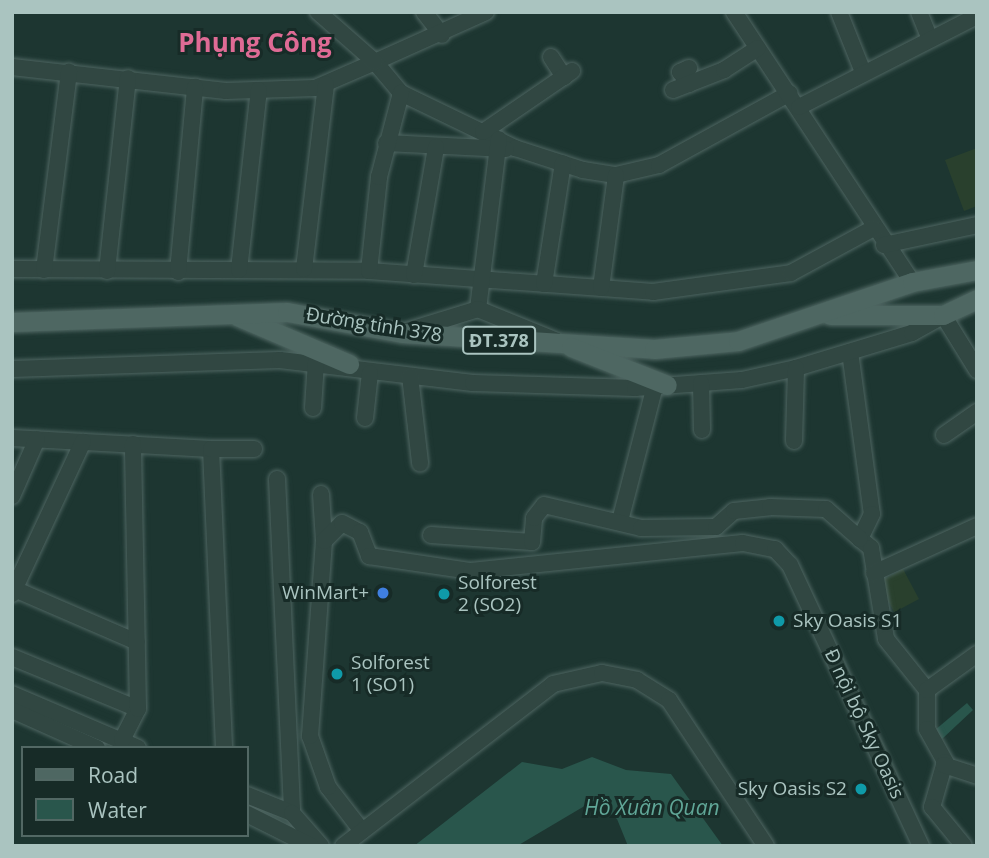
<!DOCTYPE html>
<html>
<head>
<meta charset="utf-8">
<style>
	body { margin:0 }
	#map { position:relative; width:989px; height:858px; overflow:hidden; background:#1d3631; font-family:"Open Sans",sans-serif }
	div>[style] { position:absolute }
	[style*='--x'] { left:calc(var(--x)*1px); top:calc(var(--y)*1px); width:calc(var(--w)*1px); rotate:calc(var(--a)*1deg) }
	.green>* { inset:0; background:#29402d; transform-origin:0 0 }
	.water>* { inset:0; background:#29564c }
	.roads { filter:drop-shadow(0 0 2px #4e6561) drop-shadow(0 0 2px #4e6561) }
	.minor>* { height:16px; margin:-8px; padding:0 8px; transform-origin:8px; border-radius:8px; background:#314742 }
	.major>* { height:19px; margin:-9.5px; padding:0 9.5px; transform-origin:9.5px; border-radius:9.5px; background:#4e6762 }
	.dots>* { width:19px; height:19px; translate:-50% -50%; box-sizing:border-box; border:4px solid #172b27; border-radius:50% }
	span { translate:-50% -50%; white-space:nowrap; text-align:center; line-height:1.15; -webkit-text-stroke:6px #172b27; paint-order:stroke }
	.shield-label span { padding:2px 5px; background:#172b27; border:2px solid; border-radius:5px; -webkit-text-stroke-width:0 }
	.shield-label { font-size:18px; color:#aac4c0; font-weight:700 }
	.street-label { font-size:19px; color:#aac4c0 }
	.poi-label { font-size:19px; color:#aac4c0 }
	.left { translate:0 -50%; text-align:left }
	.right { translate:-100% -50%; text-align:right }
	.water-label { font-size:21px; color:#60a697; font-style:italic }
	.district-label { font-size:26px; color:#df6b95; font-weight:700 }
	.frame { position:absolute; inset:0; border:14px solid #aac4c0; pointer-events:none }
	.legend { position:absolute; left:21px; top:746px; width:228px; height:91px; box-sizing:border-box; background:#172b27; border:2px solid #526864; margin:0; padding:9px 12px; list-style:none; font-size:21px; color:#aac4c0 }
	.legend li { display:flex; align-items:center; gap:14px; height:35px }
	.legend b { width:35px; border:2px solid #526864 }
</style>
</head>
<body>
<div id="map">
	<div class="green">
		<i style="clip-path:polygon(977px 148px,977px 206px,964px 211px,945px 160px)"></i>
		<i style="left:903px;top:569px;width:34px;height:28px;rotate:62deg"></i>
	</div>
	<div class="water">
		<i style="clip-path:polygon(967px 703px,973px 710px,942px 739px,935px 730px)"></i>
		<i style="clip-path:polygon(592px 757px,626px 770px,671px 774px,723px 846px,628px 846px,617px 819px,593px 801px,517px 846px,414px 846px,522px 762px,562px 769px)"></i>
	</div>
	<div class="roads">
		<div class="minor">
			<i style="--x:424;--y:12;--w:29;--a:52"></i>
			<i style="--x:486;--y:12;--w:122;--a:155.8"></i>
			<i style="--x:375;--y:62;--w:40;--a:50"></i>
			<i style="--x:401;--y:93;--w:127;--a:25.8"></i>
			<i style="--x:515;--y:148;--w:71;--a:17.9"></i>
			<i style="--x:583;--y:170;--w:33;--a:9"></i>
			<i style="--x:616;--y:175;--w:44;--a:-13.1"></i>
			<i style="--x:659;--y:165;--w:149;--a:-28.8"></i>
			<i style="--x:734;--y:12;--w:323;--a:56.6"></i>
			<i style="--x:839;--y:12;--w:65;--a:68.2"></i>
			<i style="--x:919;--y:12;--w:29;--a:68"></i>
			<i style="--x:551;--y:57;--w:24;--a:57"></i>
			<i style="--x:12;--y:67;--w:215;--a:6.4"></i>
			<i style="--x:226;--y:91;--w:89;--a:-1.9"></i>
			<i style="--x:315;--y:88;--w:65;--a:-23.4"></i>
			<i style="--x:375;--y:62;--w:76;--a:-138.7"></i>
			<i style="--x:689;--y:84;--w:15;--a:-127"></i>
			<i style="--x:680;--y:72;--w:10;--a:-24"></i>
			<i style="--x:673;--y:90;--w:55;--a:-21.4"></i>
			<i style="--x:724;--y:70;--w:40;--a:-32.9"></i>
			<i style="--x:799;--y:107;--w:200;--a:-27.1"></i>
			<i style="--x:483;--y:132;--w:108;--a:-34.4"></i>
			<i style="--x:386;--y:143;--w:120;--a:2.9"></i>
			<i style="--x:884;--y:245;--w:95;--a:-12.1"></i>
			<i style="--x:12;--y:269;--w:357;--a:0.3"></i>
			<i style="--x:369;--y:271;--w:285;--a:4.2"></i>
			<i style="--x:653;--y:292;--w:139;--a:-7.8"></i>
			<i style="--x:791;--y:273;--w:94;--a:-28.5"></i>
			<i style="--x:304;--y:269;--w:186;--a:-83.2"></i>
			<i style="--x:44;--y:270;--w:200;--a:-82.8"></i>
			<i style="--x:239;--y:270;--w:181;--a:-83.7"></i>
			<i style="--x:107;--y:271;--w:194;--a:-83.8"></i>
			<i style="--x:369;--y:271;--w:95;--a:-83.9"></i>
			<i style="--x:379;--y:177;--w:87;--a:-75.3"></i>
			<i style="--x:178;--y:272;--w:186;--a:-84.7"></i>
			<i style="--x:414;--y:275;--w:130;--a:-80.2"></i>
			<i style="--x:544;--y:284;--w:122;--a:-81.1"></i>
			<i style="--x:601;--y:288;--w:114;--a:-82.4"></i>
			<i style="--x:478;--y:309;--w:171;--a:-83"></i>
			<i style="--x:943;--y:315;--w:65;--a:58.3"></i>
			<i style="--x:407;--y:331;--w:74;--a:-17.2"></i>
			<i style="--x:478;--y:309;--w:85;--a:22.1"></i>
			<i style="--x:850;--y:352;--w:163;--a:82.3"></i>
			<i style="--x:872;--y:514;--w:28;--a:116"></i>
			<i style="--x:860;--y:539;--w:14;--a:39"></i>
			<i style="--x:871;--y:548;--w:92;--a:80.6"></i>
			<i style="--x:886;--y:639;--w:65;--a:51.2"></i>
			<i style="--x:927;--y:690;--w:39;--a:90"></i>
			<i style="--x:927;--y:729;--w:38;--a:61"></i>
			<i style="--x:945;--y:762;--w:47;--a:106.1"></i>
			<i style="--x:932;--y:807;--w:50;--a:50.6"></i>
			<i style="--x:12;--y:369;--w:268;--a:-1.9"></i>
			<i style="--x:280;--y:360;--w:194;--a:6.8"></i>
			<i style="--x:473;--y:383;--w:162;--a:1.8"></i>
			<i style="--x:635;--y:388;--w:107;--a:-4.3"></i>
			<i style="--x:742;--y:380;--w:55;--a:-12.5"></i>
			<i style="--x:796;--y:368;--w:121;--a:-16.8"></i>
			<i style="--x:912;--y:333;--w:37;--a:-29"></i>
			<i style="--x:410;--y:376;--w:88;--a:83.4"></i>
			<i style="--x:701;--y:383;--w:47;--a:88.8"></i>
			<i style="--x:313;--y:408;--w:47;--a:-86.3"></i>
			<i style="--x:365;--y:418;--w:45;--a:-83.7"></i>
			<i style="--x:944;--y:435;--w:40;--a:-34.9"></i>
			<i style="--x:12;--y:438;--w:199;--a:3.2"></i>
			<i style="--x:211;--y:449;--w:299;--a:87.5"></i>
			<i style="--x:794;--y:441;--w:73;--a:-88.4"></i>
			<i style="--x:211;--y:449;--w:43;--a:0"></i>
			<i style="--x:277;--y:479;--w:334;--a:87.4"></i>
			<i style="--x:321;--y:494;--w:47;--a:86.3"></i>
			<i style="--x:12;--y:496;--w:62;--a:-66.3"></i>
			<i style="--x:620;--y:521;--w:139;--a:-75.5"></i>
			<i style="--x:431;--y:535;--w:101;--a:4"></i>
			<i style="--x:532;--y:542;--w:24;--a:-85"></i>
			<i style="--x:534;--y:518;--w:16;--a:-52"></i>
			<i style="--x:544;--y:505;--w:100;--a:13.3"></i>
			<i style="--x:641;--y:528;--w:75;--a:-0.8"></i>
			<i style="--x:716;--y:527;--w:24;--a:-42"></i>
			<i style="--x:734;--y:511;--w:36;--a:-6"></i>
			<i style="--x:770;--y:507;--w:56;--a:2"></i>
			<i style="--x:826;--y:509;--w:45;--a:41.4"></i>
			<i style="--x:874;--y:573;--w:113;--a:-24.5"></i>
			<i style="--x:12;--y:588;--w:136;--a:23.4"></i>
			<i style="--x:12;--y:594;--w:168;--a:-65"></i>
			<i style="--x:12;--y:657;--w:136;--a:22.4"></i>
			<i style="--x:927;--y:690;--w:62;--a:-35.8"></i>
			<i style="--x:12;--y:694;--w:137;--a:23.2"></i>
			<i style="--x:12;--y:710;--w:93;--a:24.1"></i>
			<i style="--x:122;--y:740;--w:35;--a:-63"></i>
			<i style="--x:138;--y:709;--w:265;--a:-91.1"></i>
			<i style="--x:944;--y:765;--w:35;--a:18"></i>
			<i style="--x:247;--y:795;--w:48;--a:21.8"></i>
			<i style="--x:292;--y:813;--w:44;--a:48.7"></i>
			<i style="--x:247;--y:814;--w:72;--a:26.6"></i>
			<i style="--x:362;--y:831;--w:56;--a:-127.7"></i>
			<i style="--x:328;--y:787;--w:54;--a:-109.4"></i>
			<i style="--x:310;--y:736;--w:196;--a:-85.9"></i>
			<i style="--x:324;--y:541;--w:25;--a:-45"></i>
			<i style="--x:342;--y:523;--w:20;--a:27"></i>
			<i style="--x:360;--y:532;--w:26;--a:69"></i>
			<i style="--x:369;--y:556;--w:103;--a:8.4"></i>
			<i style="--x:471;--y:571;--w:273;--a:-5.9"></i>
			<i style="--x:743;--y:543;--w:33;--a:11"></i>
			<i style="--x:775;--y:549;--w:22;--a:47"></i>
			<i style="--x:790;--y:565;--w:310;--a:65"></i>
			<i style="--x:343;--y:846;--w:265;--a:-37.6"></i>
			<i style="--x:553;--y:684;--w:50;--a:-12.7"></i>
			<i style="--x:602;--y:673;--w:36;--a:11"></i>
			<i style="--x:637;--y:680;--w:38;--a:32"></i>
			<i style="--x:669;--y:700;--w:175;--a:56.4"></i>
		</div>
		<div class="major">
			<i style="--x:830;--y:315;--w:113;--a:0"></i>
			<i style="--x:943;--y:315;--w:38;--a:-25"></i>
			<i style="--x:237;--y:316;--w:122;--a:23.2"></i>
			<i style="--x:12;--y:322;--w:275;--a:-2.1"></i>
			<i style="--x:287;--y:312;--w:117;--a:10.3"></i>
			<i style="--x:402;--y:333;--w:253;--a:3.6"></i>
			<i style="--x:654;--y:349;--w:84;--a:-5.4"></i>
			<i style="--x:738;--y:341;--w:184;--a:-18.7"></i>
			<i style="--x:912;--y:282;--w:66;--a:-10.5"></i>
			<i style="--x:571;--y:347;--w:103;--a:21.6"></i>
		</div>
	</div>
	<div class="dots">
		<i style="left:383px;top:593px;background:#3f7fe0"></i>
		<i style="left:444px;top:594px;background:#0f9aa8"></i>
		<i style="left:779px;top:621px;background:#0f9aa8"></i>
		<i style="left:337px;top:674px;background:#0f9aa8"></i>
		<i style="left:861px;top:789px;background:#0f9aa8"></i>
	</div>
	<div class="shield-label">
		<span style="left:499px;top:340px">ĐT.378</span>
	</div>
	<div class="street-label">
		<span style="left:374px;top:325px;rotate:9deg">Đường tỉnh 378</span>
		<span style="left:864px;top:724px;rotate:65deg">Đ nội bộ Sky Oasis</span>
	</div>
	<div class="poi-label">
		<span class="left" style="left:458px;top:594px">Solforest<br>2 (SO2)</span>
		<span class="right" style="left:369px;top:593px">WinMart+</span>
		<span class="left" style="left:793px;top:621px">Sky Oasis S1</span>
		<span class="left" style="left:351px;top:674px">Solforest<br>1 (SO1)</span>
		<span class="right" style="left:847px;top:789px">Sky Oasis S2</span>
	</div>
	<div class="water-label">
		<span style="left:652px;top:807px">Hồ Xuân Quan</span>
	</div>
	<div class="district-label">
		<span style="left:255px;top:43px">Phụng Công</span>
	</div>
	<div class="frame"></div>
	<ul class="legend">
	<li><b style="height:9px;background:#4e6762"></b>Road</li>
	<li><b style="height:19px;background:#29564c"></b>Water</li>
	</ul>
</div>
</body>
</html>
